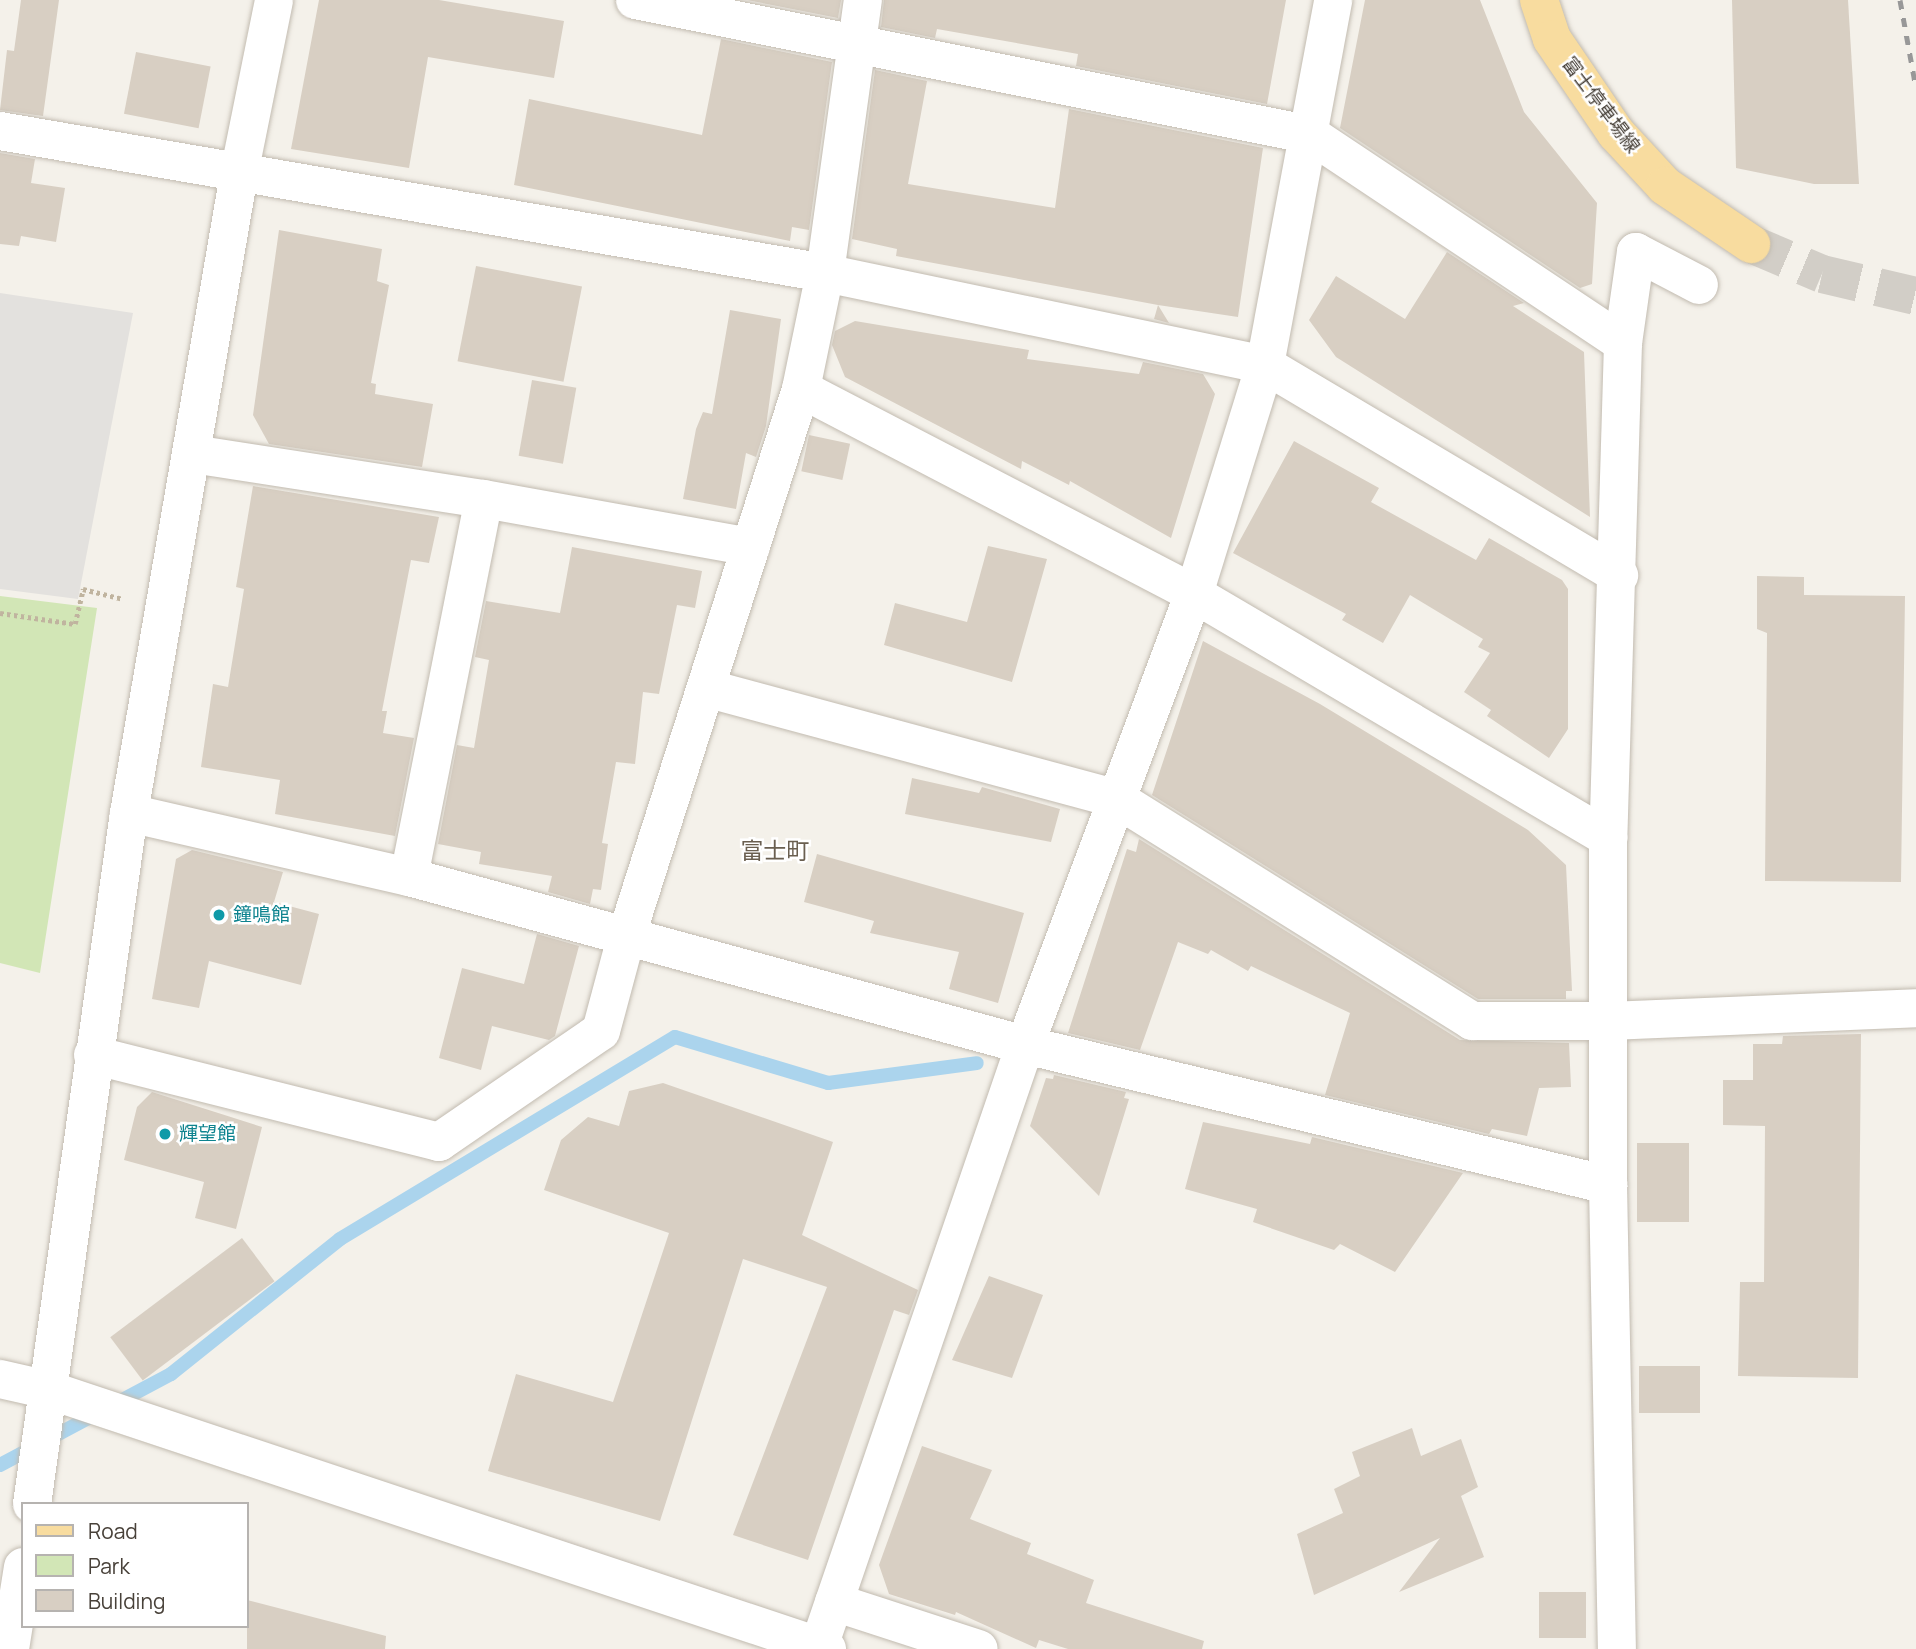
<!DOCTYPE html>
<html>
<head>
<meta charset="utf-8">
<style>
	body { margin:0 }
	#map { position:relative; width:1916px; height:1649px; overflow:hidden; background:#f4f1ea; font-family:Manrope,"Noto Sans JP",sans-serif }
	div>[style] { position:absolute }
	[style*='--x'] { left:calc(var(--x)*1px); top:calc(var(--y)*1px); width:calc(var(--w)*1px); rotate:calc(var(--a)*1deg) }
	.green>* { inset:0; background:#d2e6b6 }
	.parking>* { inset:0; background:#e3e1de }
	.stream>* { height:14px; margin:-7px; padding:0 7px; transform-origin:7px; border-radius:7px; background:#abd4ed }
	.building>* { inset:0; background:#d8cfc3; transform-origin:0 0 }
	.major-tunnel>* { height:38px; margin-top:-19px; transform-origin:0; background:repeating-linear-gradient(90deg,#d2cec7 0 38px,transparent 0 57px) }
	.path>* { height:4.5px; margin-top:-2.25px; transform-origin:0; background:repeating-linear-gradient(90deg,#c0b49f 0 3.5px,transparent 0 7px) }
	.roads { filter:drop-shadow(0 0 2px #c2bbb0) drop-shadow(0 0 2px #c2bbb0) }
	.minor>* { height:38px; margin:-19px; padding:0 19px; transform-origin:19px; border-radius:19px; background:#fff }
	.major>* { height:38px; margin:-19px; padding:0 19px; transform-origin:19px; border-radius:19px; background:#f8dc9f }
	.rail>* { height:5px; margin-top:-2.5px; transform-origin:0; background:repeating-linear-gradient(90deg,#989898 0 9px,transparent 0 18px) }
	.dots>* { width:19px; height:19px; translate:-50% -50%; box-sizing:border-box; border:4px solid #fff; border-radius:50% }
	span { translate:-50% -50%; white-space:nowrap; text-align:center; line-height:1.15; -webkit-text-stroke:5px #fff; paint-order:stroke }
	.street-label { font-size:19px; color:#484139 }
	.culture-label { font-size:19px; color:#0d838f }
	.left { translate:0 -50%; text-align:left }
	.quarter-label { font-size:23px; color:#6a5f50 }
	.legend { position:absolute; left:21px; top:1502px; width:228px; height:126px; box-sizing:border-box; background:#fff; border:2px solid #b6b3b0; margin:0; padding:9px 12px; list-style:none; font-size:21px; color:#484139 }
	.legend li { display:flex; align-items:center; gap:14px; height:35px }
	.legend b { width:35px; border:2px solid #b6b3b0 }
</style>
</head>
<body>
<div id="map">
	<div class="green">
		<i style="clip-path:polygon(0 596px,97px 608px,40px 973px,0 963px)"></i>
	</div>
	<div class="parking">
		<i style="clip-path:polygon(0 293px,133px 313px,78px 599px,0 589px)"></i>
	</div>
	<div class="stream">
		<i style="--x:0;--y:1465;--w:194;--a:-28"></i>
		<i style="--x:171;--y:1374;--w:216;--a:-38.6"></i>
		<i style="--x:340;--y:1239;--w:391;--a:-31.1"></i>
		<i style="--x:675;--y:1037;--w:160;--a:16.7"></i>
		<i style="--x:828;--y:1083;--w:150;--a:-7.6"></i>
	</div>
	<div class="building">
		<i style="clip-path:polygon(21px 0,59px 0,43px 116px,0 110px,7px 50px,14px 51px)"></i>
		<i style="clip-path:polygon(319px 0,439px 0,564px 21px,554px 78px,428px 57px,409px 168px,291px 149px)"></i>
		<i style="clip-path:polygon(747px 0,841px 0,838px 18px)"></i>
		<i style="clip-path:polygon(884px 0,1286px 0,1267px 104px,1076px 66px,1078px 54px,937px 29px,935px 38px,881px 27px)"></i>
		<i style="clip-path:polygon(1365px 0,1480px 0,1524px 112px,1597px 203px,1592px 284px,1580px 288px,1340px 128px)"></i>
		<i style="clip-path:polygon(1732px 0,1848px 0,1859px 184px,1814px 184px,1736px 168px)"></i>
		<i style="clip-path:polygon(721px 39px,832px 62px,809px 230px,792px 227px,790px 241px,514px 185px,529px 99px,702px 135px)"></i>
		<i style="left:136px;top:52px;width:76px;height:63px;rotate:11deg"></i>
		<i style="clip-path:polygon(875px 70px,927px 81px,908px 184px,1055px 208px,1069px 109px,1263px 148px,1238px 317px,1158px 305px,1169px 323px,1154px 319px,1158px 305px,896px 256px,897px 249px,852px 239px)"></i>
		<i style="clip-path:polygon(0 153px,35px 159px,31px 183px,65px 188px,56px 242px,21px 236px,19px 246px,0 244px)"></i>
		<i style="clip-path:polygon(279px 230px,382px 249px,377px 281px,389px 285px,371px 383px,376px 384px,375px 394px,433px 404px,422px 467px,269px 444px,253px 415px)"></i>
		<i style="clip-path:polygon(1447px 252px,1524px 303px,1513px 306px,1584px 352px,1590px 517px,1336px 357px,1309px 320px,1336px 276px,1405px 319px)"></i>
		<i style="left:476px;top:266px;width:108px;height:97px;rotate:11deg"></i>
		<i style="clip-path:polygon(730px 310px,781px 319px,766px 426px,756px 457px,746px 453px,736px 509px,683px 499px,696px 429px,703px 412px,712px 414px)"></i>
		<i style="clip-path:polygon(855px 321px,1029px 350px,1027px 359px,1139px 374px,1143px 362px,1203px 374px,1215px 394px,1171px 538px,1070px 481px,1069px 485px,1022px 461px,1021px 469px,845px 377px,832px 345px,835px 331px)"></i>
		<i style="left:532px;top:380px;width:45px;height:77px;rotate:10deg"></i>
		<i style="left:809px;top:435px;width:42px;height:37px;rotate:12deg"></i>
		<i style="clip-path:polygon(1294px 441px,1379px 488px,1371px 502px,1476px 560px,1489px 538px,1562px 580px,1568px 589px,1568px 729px,1549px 758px,1487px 716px,1491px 710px,1464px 692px,1490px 653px,1478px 647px,1483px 639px,1410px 595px,1383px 643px,1342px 620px,1346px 614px,1233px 553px)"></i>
		<i style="clip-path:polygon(253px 486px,439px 517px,429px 563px,411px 560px,382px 711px,387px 711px,383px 733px,414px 738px,395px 836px,275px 814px,280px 780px,201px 767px,213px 684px,228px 687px,244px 589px,236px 587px)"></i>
		<i style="clip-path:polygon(988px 546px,1047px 559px,1012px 682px,884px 645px,895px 603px,967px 622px)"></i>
		<i style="clip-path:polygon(572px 547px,702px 571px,695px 608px,677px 605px,659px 694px,643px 692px,635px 764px,616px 762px,602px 843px,608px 844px,601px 890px,593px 889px,590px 904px,548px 892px,552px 876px,479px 864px,481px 852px,438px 844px,457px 745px,474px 748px,489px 660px,475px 657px,486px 601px,560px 613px)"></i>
		<i style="clip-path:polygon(1757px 576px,1804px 577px,1804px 595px,1905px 596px,1901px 882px,1765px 881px,1767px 633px,1757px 629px)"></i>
		<i style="clip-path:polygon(1203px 641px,1320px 704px,1528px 830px,1566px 865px,1572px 991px,1566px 991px,1566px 999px,1478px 999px,1152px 795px)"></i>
		<i style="clip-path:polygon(912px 778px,979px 793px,982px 787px,1060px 809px,1051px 842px,905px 814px)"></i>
		<i style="clip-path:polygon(1139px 839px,1460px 1040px,1569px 1043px,1571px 1087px,1539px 1088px,1527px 1136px,1492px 1129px,1489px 1134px,1325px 1095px,1350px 1013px,1251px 966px,1248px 971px,1211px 950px,1208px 954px,1178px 942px,1140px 1050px,1068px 1033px,1127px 849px,1136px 852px)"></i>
		<i style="clip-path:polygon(192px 850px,283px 872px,274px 902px,319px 914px,301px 985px,209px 961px,199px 1008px,152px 999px,176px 859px)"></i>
		<i style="clip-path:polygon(817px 854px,1024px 913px,998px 1003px,949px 989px,959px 952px,870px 933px,874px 921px,804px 902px)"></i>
		<i style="clip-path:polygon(537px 934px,579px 946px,555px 1036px,549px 1040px,492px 1026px,481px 1070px,439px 1058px,462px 968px,524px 984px)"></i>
		<i style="clip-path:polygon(1861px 1034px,1858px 1378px,1738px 1376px,1740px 1282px,1764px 1282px,1765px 1126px,1723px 1125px,1723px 1080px,1753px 1080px,1753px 1044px,1782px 1044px,1783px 1036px)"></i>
		<i style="clip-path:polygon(1054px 1075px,1126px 1092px,1124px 1098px,1129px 1099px,1099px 1196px,1030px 1126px,1046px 1078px,1053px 1079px)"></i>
		<i style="clip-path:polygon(663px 1083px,833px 1142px,802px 1235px,918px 1290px,909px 1315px,894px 1310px,808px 1560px,733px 1535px,827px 1287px,743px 1259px,660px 1521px,488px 1471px,516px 1374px,613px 1402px,669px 1233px,544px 1190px,561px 1140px,588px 1117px,619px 1126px,629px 1091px)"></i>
		<i style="clip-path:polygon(152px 1092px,262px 1127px,236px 1229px,195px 1218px,204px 1182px,124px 1160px,137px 1107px)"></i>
		<i style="clip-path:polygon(1203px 1122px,1310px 1144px,1312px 1137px,1463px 1173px,1395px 1272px,1340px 1244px,1334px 1250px,1253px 1222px,1257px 1209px,1185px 1189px)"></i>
		<i style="left:1637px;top:1143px;width:52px;height:79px"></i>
		<i style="left:242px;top:1238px;width:54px;height:165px;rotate:53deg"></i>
		<i style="clip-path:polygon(989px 1276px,1043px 1295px,1012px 1378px,952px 1360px)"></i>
		<i style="left:1700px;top:1366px;width:47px;height:61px;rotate:90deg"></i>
		<i style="clip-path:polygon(1412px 1428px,1421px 1456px,1461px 1439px,1478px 1487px,1461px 1496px,1484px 1557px,1399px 1592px,1440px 1538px,1314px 1595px,1297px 1534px,1343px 1513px,1334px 1489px,1360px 1476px,1352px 1452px)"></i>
		<i style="clip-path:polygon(922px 1446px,992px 1470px,970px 1519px,1031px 1543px,1027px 1554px,1094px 1580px,1086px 1603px,1204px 1641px,1202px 1649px,1068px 1649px,1039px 1640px,1036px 1648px,956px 1612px,955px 1615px,889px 1594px,879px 1565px)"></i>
		<i style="left:1539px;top:1592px;width:47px;height:46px"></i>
		<i style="clip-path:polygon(247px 1600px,386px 1636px,385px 1649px,247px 1649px)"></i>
	</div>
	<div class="major-tunnel">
		<i style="--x:1751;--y:244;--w:77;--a:22.9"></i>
		<i style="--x:1822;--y:274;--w:97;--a:13.2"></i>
	</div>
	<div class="path">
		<i style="--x:0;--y:613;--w:76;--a:8.3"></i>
		<i style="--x:75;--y:624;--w:36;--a:-77"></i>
		<i style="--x:83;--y:589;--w:41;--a:14"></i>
	</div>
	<div class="roads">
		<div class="minor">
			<i style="--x:635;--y:0;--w:689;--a:11.29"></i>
			<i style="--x:1311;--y:135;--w:375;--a:33.7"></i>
			<i style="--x:1623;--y:343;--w:495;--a:91.7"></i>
			<i style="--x:1608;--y:838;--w:347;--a:90"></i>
			<i style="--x:1608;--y:1185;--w:464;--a:88.9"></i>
			<i style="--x:0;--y:131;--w:837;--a:9.77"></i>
			<i style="--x:825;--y:273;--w:450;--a:11.8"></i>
			<i style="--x:1265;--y:365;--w:412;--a:30.7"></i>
			<i style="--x:1623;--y:343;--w:92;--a:-81.9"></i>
			<i style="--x:1636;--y:252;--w:71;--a:27.6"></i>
			<i style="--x:801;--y:389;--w:443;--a:27.5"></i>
			<i style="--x:1194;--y:594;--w:481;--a:30.5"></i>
			<i style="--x:192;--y:454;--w:295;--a:8.8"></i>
			<i style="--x:484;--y:499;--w:271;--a:10.2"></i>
			<i style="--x:706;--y:688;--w:426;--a:15.1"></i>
			<i style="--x:1117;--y:799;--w:419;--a:32"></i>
			<i style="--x:1472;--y:1021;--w:137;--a:0"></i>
			<i style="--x:1609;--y:1021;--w:307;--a:-2.4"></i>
			<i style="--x:129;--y:813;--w:287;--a:12.9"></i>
			<i style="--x:409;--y:877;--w:638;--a:15.26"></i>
			<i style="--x:1025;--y:1045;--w:600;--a:13.5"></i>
			<i style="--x:409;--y:877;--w:385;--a:-78.8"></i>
			<i style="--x:93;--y:1055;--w:357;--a:14.1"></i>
			<i style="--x:439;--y:1142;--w:196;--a:-34.4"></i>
			<i style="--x:601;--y:1031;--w:100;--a:-75"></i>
			<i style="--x:627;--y:934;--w:572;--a:-72.29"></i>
			<i style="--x:801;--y:389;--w:118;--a:-78.3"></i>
			<i style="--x:825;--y:273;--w:276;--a:-82.1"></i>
			<i style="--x:0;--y:1379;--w:50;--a:12.7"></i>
			<i style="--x:49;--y:1390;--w:820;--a:18.41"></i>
			<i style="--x:32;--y:1504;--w:698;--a:-82.01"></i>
			<i style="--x:129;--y:813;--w:648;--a:-80.23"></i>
			<i style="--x:239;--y:174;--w:177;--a:-78.6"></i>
			<i style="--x:834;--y:1602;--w:152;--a:18"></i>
			<i style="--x:10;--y:1649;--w:83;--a:-81"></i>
			<i style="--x:818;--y:1649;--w:638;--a:-71.08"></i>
			<i style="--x:1025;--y:1045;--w:482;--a:-69.5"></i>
			<i style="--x:1194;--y:594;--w:240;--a:-72.8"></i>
			<i style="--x:1265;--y:365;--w:371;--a:-79.4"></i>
		</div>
		<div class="major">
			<i style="--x:1539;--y:0;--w:41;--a:71.6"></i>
			<i style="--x:1552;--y:39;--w:114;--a:55.8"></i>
			<i style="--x:1616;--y:133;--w:72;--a:47.2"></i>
			<i style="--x:1665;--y:186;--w:104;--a:34"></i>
		</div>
	</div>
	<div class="rail">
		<i style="--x:1900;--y:0;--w:89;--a:79.7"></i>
	</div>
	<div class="dots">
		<i style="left:219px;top:915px;background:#0f9aa8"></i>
		<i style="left:165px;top:1134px;background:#0f9aa8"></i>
	</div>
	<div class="street-label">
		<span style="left:1601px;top:105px;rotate:53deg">富士停車場線</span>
	</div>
	<div class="culture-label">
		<span class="left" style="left:233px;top:915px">鐘鳴館</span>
		<span class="left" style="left:179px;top:1134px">輝望館</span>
	</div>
	<div class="quarter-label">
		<span style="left:775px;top:850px">富士町</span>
	</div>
	<ul class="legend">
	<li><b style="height:9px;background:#f8dc9f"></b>Road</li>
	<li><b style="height:19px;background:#d2e6b6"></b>Park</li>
	<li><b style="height:19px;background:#d8cfc3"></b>Building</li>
	</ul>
</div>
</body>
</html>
